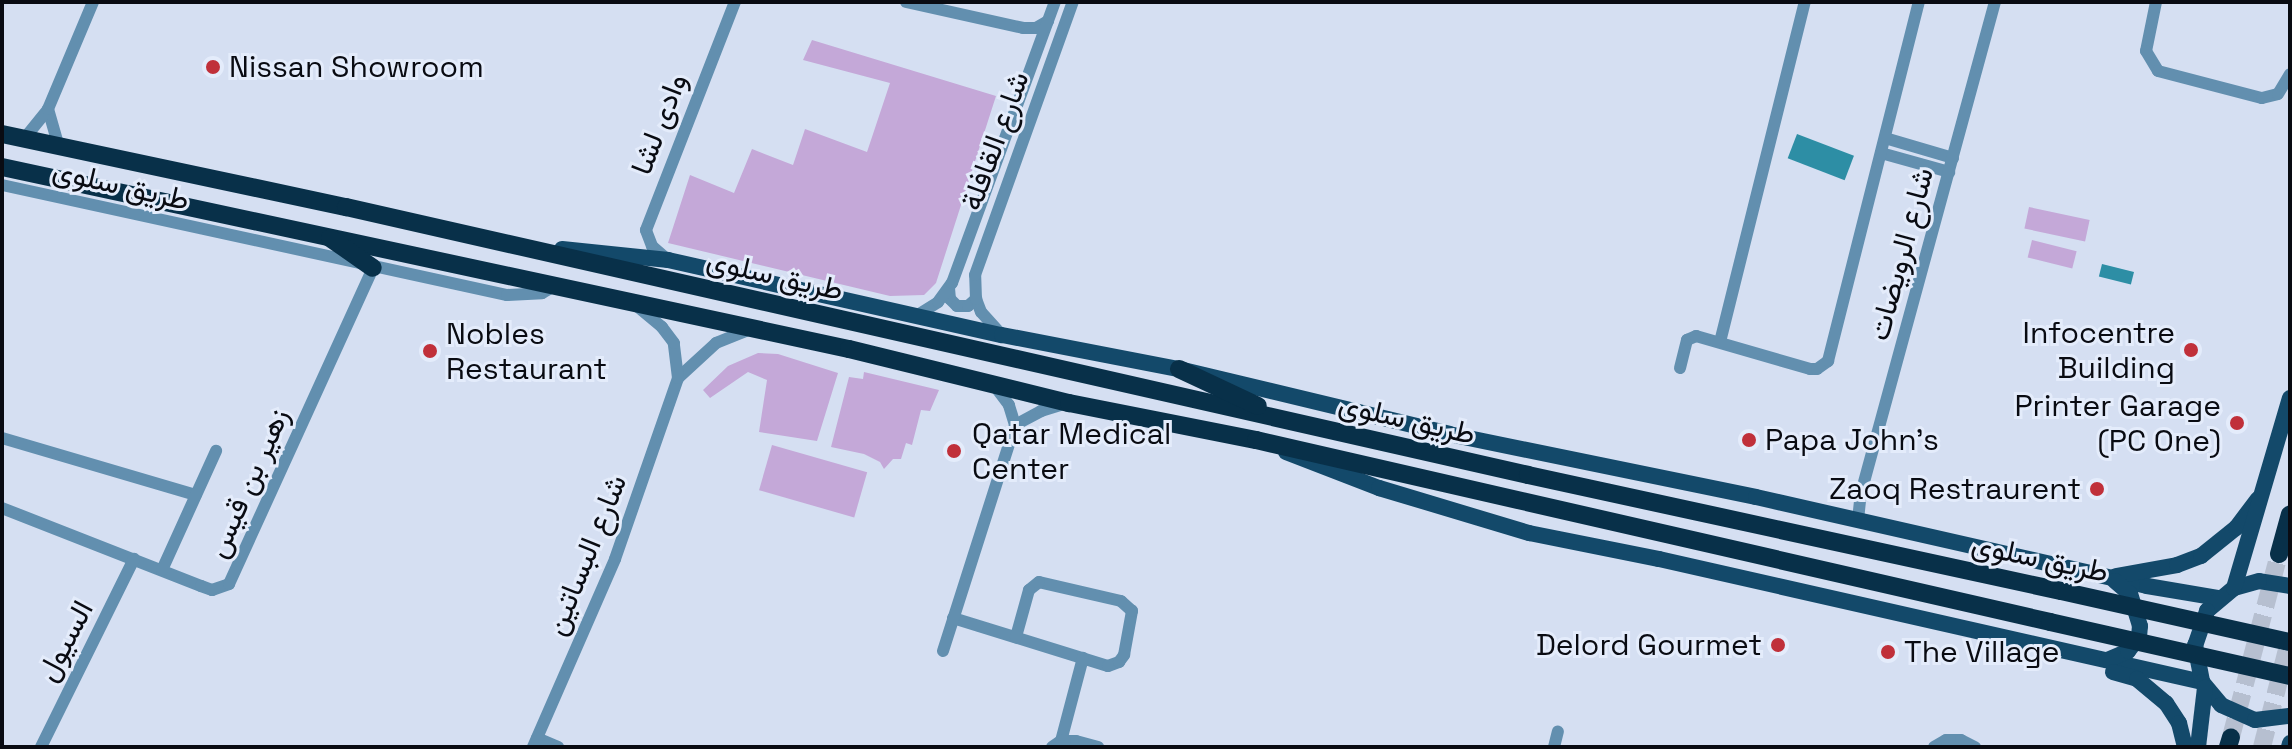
<!DOCTYPE html>
<html>
<head>
<meta charset="utf-8">
<style>
	body { margin:0 }
	#map { position:relative; width:2292px; height:749px; overflow:hidden; background:#d5dff2; font-family:"Space Grotesk",Vazirmatn,sans-serif }
	div>[style] { position:absolute }
	[style*='--x'] { left:calc(var(--x)*1px); top:calc(var(--y)*1px); width:calc(var(--w)*1px); rotate:calc(var(--a)*1deg) }
	.green>* { inset:0; background:#c4a8d8; transform-origin:0 0 }
	.water>* { inset:0; background:#2d8ea5; transform-origin:0 0 }
	.highway-tunnel>* { height:18px; margin-top:-9px; transform-origin:0; background:repeating-linear-gradient(90deg,#b6bfd0 0 18px,transparent 0 27px) }
	.minor>* { height:12px; margin:-6px; padding:0 6px; transform-origin:6px; border-radius:6px; background:#628faf }
	.major>* { height:16px; margin:-8px; padding:0 8px; transform-origin:8px; border-radius:8px; background:#13496a }
	.highway>* { height:18px; margin:-9px; padding:0 9px; transform-origin:9px; border-radius:9px; background:#083049 }
	.highway-bridge>* { height:18px; margin:-9px; padding:0 9px; transform-origin:9px; border-radius:9px; background:#083049 }
	.dots>* { width:22px; height:22px; translate:-50% -50%; box-sizing:border-box; border:4px solid #e4ecfb; border-radius:50% }
	span { translate:-50% -50%; white-space:nowrap; text-align:center; line-height:1.15; -webkit-text-stroke:6px #e4ecfb; paint-order:stroke }
	.poi-label { font-size:30px; color:#090b12 }
	.left { translate:0 -50%; text-align:left }
	.right { translate:-100% -50%; text-align:right }
	.street-label { font-size:30px; color:#090b12 }
	.frame { position:absolute; inset:0; border:4px solid #090b12; pointer-events:none }
</style>
</head>
<body>
<div id="map">
	<div class="green">
		<i style="clip-path:polygon(812px 40px,996px 96px,936px 283px,924px 295px,890px 296px,668px 243px,690px 175px,734px 193px,752px 149px,793px 165px,805px 129px,867px 152px,890px 83px,803px 60px)"></i>
		<i style="left:2029px;top:207px;width:62px;height:22px;rotate:12deg"></i>
		<i style="left:2032px;top:240px;width:46px;height:18px;rotate:14deg"></i>
		<i style="clip-path:polygon(758px 353px,778px 354px,838px 373px,817px 441px,759px 432px,767px 380px,748px 372px,710px 398px,703px 390px,728px 366px)"></i>
		<i style="clip-path:polygon(864px 372px,939px 390px,930px 411px,921px 410px,912px 445px,906px 443px,901px 459px,893px 459px,884px 469px,880px 462px,864px 454px,831px 447px,849px 377px,863px 379px)"></i>
		<i style="left:772px;top:445px;width:99px;height:47px;rotate:16deg"></i>
	</div>
	<div class="water">
		<i style="left:1797px;top:134px;width:61px;height:26px;rotate:21deg"></i>
		<i style="left:2102px;top:264px;width:33px;height:13px;rotate:14deg"></i>
	</div>
	<div class="highway-tunnel">
		<i style="--x:2231;--y:737;--w:189;--a:-75.3"></i>
		<i style="--x:2262;--y:747;--w:113;--a:-75.6"></i>
	</div>
	<div class="minor">
		<i style="--x:906;--y:2;--w:120;--a:12.5"></i>
		<i style="--x:1023;--y:28;--w:13;--a:0"></i>
		<i style="--x:1036;--y:28;--w:14;--a:-30"></i>
		<i style="--x:2156;--y:2;--w:50;--a:101.5"></i>
		<i style="--x:2146;--y:51;--w:23;--a:59"></i>
		<i style="--x:2158;--y:71;--w:107;--a:14.6"></i>
		<i style="--x:2262;--y:98;--w:16;--a:-14"></i>
		<i style="--x:2278;--y:94;--w:23;--a:-59"></i>
		<i style="--x:48;--y:109;--w:40;--a:74"></i>
		<i style="--x:1885;--y:138;--w:71;--a:16.4"></i>
		<i style="--x:24;--y:139;--w:38;--a:-51"></i>
		<i style="--x:48;--y:109;--w:116;--a:-67.2"></i>
		<i style="--x:1881;--y:153;--w:71;--a:15.6"></i>
		<i style="--x:2;--y:185;--w:517;--a:12.29"></i>
		<i style="--x:507;--y:295;--w:35;--a:-3"></i>
		<i style="--x:542;--y:293;--w:16;--a:-30"></i>
		<i style="--x:668;--y:260;--w:21;--a:-139"></i>
		<i style="--x:652;--y:246;--w:17;--a:-111"></i>
		<i style="--x:646;--y:230;--w:245;--a:-68.7"></i>
		<i style="--x:949;--y:288;--w:11;--a:85"></i>
		<i style="--x:950;--y:299;--w:10;--a:45"></i>
		<i style="--x:957;--y:306;--w:11;--a:0"></i>
		<i style="--x:968;--y:306;--w:11;--a:-41"></i>
		<i style="--x:916;--y:316;--w:26;--a:-32"></i>
		<i style="--x:938;--y:302;--w:24;--a:-54"></i>
		<i style="--x:952;--y:283;--w:299;--a:-69.9"></i>
		<i style="--x:1000;--y:333;--w:28;--a:-132"></i>
		<i style="--x:981;--y:312;--w:14;--a:-111"></i>
		<i style="--x:976;--y:299;--w:24;--a:-92"></i>
		<i style="--x:975;--y:275;--w:290;--a:-70.3"></i>
		<i style="--x:1720;--y:342;--w:350;--a:-76"></i>
		<i style="--x:1680;--y:368;--w:29;--a:-76"></i>
		<i style="--x:1687;--y:340;--w:10;--a:-24"></i>
		<i style="--x:1696;--y:336;--w:119;--a:16.1"></i>
		<i style="--x:1810;--y:369;--w:7;--a:0"></i>
		<i style="--x:1817;--y:369;--w:14;--a:-36"></i>
		<i style="--x:1828;--y:361;--w:370;--a:-75.8"></i>
		<i style="--x:678;--y:378;--w:52;--a:-42.6"></i>
		<i style="--x:716;--y:343;--w:37;--a:-22"></i>
		<i style="--x:1015;--y:425;--w:30;--a:-28"></i>
		<i style="--x:1041;--y:411;--w:27;--a:-17"></i>
		<i style="--x:2;--y:438;--w:202;--a:16.4"></i>
		<i style="--x:2;--y:508;--w:214;--a:21.4"></i>
		<i style="--x:201;--y:586;--w:12;--a:20"></i>
		<i style="--x:212;--y:590;--w:18;--a:-19"></i>
		<i style="--x:229;--y:584;--w:347;--a:-65.5"></i>
		<i style="--x:1858;--y:520;--w:27;--a:-84"></i>
		<i style="--x:1861;--y:493;--w:509;--a:-74.74"></i>
		<i style="--x:162;--y:570;--w:131;--a:-65.6"></i>
		<i style="--x:953;--y:618;--w:162;--a:17.2"></i>
		<i style="--x:1108;--y:666;--w:12;--a:-20"></i>
		<i style="--x:1119;--y:662;--w:9;--a:-54"></i>
		<i style="--x:1124;--y:655;--w:45;--a:-79.7"></i>
		<i style="--x:1132;--y:611;--w:15;--a:-138"></i>
		<i style="--x:1121;--y:601;--w:84;--a:-167"></i>
		<i style="--x:1039;--y:582;--w:13;--a:141"></i>
		<i style="--x:1029;--y:590;--w:49;--a:105.5"></i>
		<i style="--x:943;--y:651;--w:237;--a:-72.3"></i>
		<i style="--x:1015;--y:425;--w:21;--a:-107"></i>
		<i style="--x:1009;--y:405;--w:26;--a:-127"></i>
		<i style="--x:537;--y:738;--w:23;--a:23"></i>
		<i style="--x:1061;--y:741;--w:86;--a:-75.2"></i>
		<i style="--x:41;--y:747;--w:210;--a:-63.7"></i>
		<i style="--x:533;--y:747;--w:205;--a:-66.4"></i>
		<i style="--x:615;--y:559;--w:192;--a:-70.8"></i>
		<i style="--x:678;--y:378;--w:35;--a:-97"></i>
		<i style="--x:674;--y:343;--w:20;--a:-127"></i>
		<i style="--x:662;--y:327;--w:31;--a:-140"></i>
		<i style="--x:1052;--y:747;--w:11;--a:-34"></i>
		<i style="--x:1061;--y:741;--w:15;--a:0"></i>
		<i style="--x:1076;--y:741;--w:23;--a:15"></i>
		<i style="--x:1554;--y:747;--w:16;--a:-76"></i>
		<i style="--x:1934;--y:747;--w:14;--a:-30"></i>
		<i style="--x:1946;--y:740;--w:15;--a:0"></i>
		<i style="--x:1961;--y:740;--w:16;--a:27"></i>
	</div>
	<div class="major">
		<i style="--x:562;--y:249;--w:107;--a:5.9"></i>
		<i style="--x:668;--y:260;--w:342;--a:12.7"></i>
		<i style="--x:1002;--y:335;--w:180;--a:10.9"></i>
		<i style="--x:1179;--y:369;--w:278;--a:13.5"></i>
		<i style="--x:1449;--y:434;--w:313;--a:11.6"></i>
		<i style="--x:1756;--y:497;--w:401;--a:12.8"></i>
		<i style="--x:2147;--y:586;--w:73;--a:9.5"></i>
		<i style="--x:1286;--y:452;--w:100;--a:21.2"></i>
		<i style="--x:1379;--y:488;--w:157;--a:16.7"></i>
		<i style="--x:1529;--y:533;--w:133;--a:11.3"></i>
		<i style="--x:1659;--y:559;--w:557;--a:12.76"></i>
		<i style="--x:2116;--y:576;--w:62;--a:-10.2"></i>
		<i style="--x:2177;--y:565;--w:26;--a:-21"></i>
		<i style="--x:2201;--y:556;--w:45;--a:-38.7"></i>
		<i style="--x:2236;--y:528;--w:36;--a:-53"></i>
		<i style="--x:2290;--y:586;--w:31;--a:-171"></i>
		<i style="--x:2259;--y:581;--w:26;--a:164"></i>
		<i style="--x:2234;--y:588;--w:35;--a:140"></i>
		<i style="--x:2207;--y:611;--w:36;--a:109"></i>
		<i style="--x:2195;--y:645;--w:38;--a:79"></i>
		<i style="--x:2202;--y:682;--w:30;--a:50"></i>
		<i style="--x:2221;--y:705;--w:37;--a:24"></i>
		<i style="--x:2255;--y:720;--w:35;--a:-7"></i>
		<i style="--x:2234;--y:588;--w:198;--a:-73.6"></i>
		<i style="--x:2107;--y:660;--w:23;--a:-23"></i>
		<i style="--x:2128;--y:651;--w:18;--a:-52"></i>
		<i style="--x:2139;--y:637;--w:11;--a:-85"></i>
		<i style="--x:2140;--y:626;--w:34;--a:-107"></i>
		<i style="--x:2130;--y:594;--w:20;--a:-139"></i>
		<i style="--x:2113;--y:672;--w:25;--a:16"></i>
		<i style="--x:2137;--y:679;--w:38;--a:40"></i>
		<i style="--x:2166;--y:703;--w:24;--a:57"></i>
		<i style="--x:2179;--y:723;--w:25;--a:76"></i>
		<i style="--x:2198;--y:747;--w:60;--a:-83.3"></i>
		<i style="--x:2289;--y:747;--w:4;--a:-76"></i>
	</div>
	<div class="highway">
		<i style="--x:2;--y:134;--w:352;--a:12"></i>
		<i style="--x:346;--y:207;--w:1212;--a:12.77"></i>
		<i style="--x:1528;--y:475;--w:545;--a:12.28"></i>
		<i style="--x:2;--y:167;--w:866;--a:12.13"></i>
		<i style="--x:849;--y:349;--w:227;--a:13.8"></i>
		<i style="--x:1069;--y:403;--w:191;--a:11.2"></i>
		<i style="--x:1256;--y:440;--w:815;--a:12.91"></i>
		<i style="--x:330;--y:238;--w:52;--a:34.9"></i>
		<i style="--x:1179;--y:369;--w:87;--a:25.1"></i>
		<i style="--x:2279;--y:554;--w:41;--a:-74.6"></i>
		<i style="--x:2228;--y:747;--w:10;--a:-73"></i>
	</div>
	<div class="highway-bridge">
		<i style="--x:2061;--y:591;--w:235;--a:12.6"></i>
		<i style="--x:2050;--y:622;--w:246;--a:12.7"></i>
	</div>
	<div class="dots">
		<i style="left:213px;top:67px;background:#c0303a"></i>
		<i style="left:2191px;top:350px;background:#c0303a"></i>
		<i style="left:430px;top:351px;background:#c0303a"></i>
		<i style="left:2237px;top:423px;background:#c0303a"></i>
		<i style="left:1749px;top:440px;background:#c0303a"></i>
		<i style="left:954px;top:451px;background:#c0303a"></i>
		<i style="left:2097px;top:489px;background:#c0303a"></i>
		<i style="left:1778px;top:645px;background:#c0303a"></i>
		<i style="left:1888px;top:652px;background:#c0303a"></i>
	</div>
	<div class="poi-label">
		<span class="left" style="left:229px;top:67px">Nissan Showroom</span>
		<span class="right" style="left:2175px;top:350px">Infocentre<br>Building</span>
		<span class="left" style="left:446px;top:351px">Nobles<br>Restaurant</span>
		<span class="right" style="left:2221px;top:423px">Printer Garage<br>(PC One)</span>
		<span class="left" style="left:972px;top:451px">Qatar Medical<br>Center</span>
		<span class="left" style="left:1765px;top:440px">Papa John's</span>
		<span class="right" style="left:2081px;top:489px">Zaoq Restraurent</span>
		<span class="right" style="left:1762px;top:645px">Delord Gourmet</span>
		<span class="left" style="left:1904px;top:652px">The Village</span>
	</div>
	<div class="street-label">
		<span style="left:659px;top:124px;rotate:-69deg">وادى لشا</span>
		<span style="left:995px;top:141px;rotate:-70deg">شارع القافلة</span>
		<span style="left:121px;top:185px;rotate:13deg">طريق سلوى</span>
		<span style="left:1901px;top:254px;rotate:-75deg">شارع الرويضات</span>
		<span style="left:775px;top:275px;rotate:13deg">طريق سلوى</span>
		<span style="left:1407px;top:419px;rotate:13deg">طريق سلوى</span>
		<span style="left:248px;top:483px;rotate:-66deg">زهير بن قيس</span>
		<span style="left:586px;top:555px;rotate:-68deg">شارع البساتين</span>
		<span style="left:2040px;top:558px;rotate:12deg">طريق سلوى</span>
		<span style="left:65px;top:641px;rotate:-62deg">السيول</span>
	</div>
	<div class="frame"></div>
</div>
</body>
</html>
